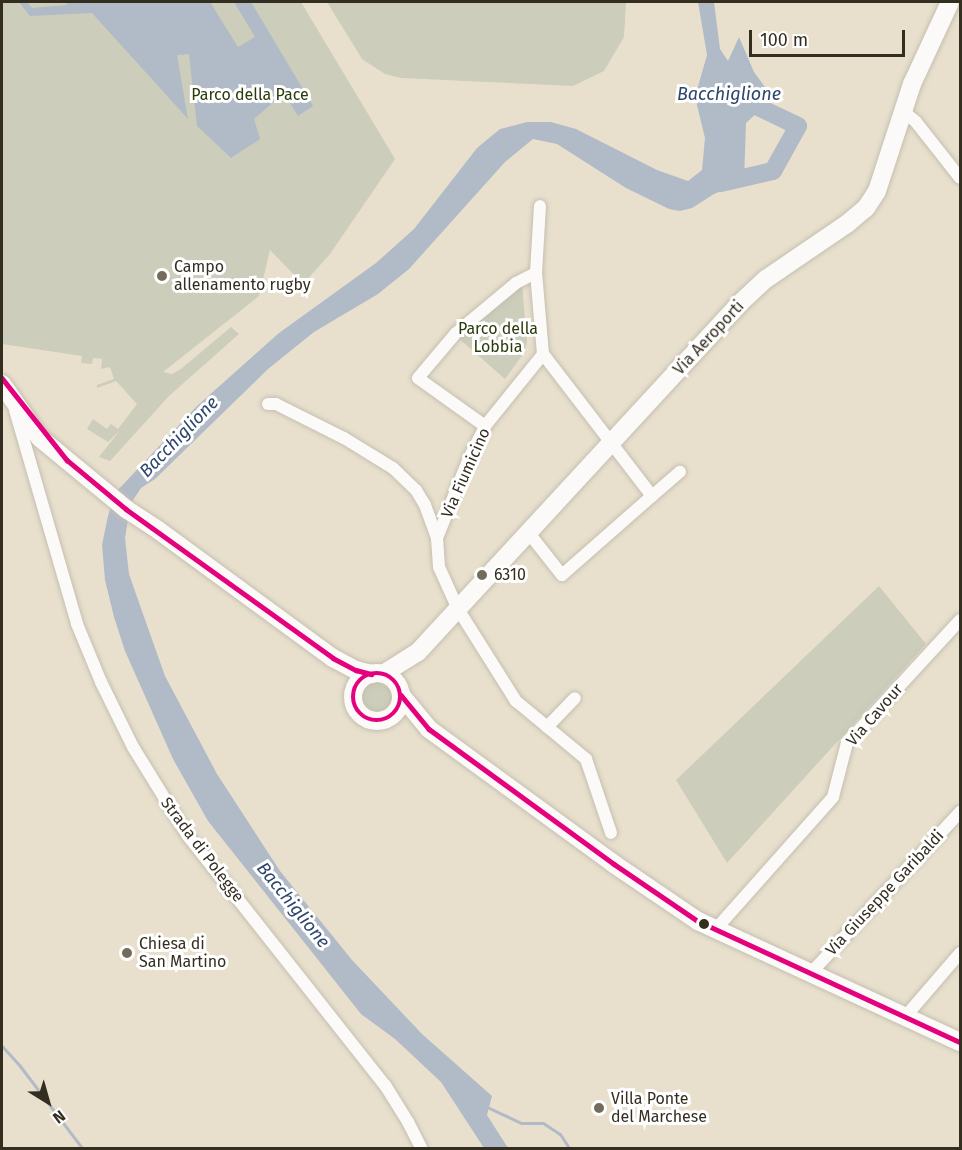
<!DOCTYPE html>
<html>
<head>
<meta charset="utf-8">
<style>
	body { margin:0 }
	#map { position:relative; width:962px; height:1150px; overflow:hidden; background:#e8e0cd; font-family:"Fira Sans",sans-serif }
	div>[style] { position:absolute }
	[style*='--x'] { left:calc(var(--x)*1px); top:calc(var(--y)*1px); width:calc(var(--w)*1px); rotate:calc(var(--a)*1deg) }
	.green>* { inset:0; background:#cccdbb }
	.round { border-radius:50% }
	.water>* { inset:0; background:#b1bac7 }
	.stream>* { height:3px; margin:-1.5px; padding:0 1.5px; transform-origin:1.5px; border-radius:1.5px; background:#b1bac7 }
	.river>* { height:18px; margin:-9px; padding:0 9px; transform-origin:9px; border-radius:9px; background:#b1bac7 }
	.roads { filter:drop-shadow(0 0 2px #c5bfb0) drop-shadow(0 0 2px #c5bfb0) }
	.street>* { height:12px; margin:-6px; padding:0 6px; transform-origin:6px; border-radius:6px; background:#fcfaf8 }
	.secondary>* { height:18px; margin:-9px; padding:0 9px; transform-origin:9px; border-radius:9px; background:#fcfaf8 }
	.secondary>.ring { margin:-9px; padding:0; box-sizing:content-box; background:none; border:18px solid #fcfaf8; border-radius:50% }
	.bus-1>* { height:4.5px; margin:-2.25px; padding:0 2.25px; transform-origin:2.25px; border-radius:2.25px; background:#e5007d }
	.bus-1>.ring { margin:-2.25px; padding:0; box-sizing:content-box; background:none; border:4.5px solid #e5007d; border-radius:50% }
	.dots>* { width:16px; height:16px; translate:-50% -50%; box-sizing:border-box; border:3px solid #fff; border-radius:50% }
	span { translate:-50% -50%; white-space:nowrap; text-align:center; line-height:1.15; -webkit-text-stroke:6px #fff; paint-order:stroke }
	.park-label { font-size:16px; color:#2a3a0b }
	.poi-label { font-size:16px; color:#342e21 }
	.left { translate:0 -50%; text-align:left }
	.street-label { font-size:16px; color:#342e21 }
	.water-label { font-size:18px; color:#2d466c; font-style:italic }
	.frame { position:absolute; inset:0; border:3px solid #342e21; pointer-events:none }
	.north { position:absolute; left:18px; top:1072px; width:60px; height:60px; -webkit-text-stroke:4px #fff; paint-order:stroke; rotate:143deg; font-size:16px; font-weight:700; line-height:24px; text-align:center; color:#342e21 }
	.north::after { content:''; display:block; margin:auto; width:21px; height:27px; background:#342e21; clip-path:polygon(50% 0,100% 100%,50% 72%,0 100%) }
	.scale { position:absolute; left:749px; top:30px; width:156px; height:27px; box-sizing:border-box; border:3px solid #342e21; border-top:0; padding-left:8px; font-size:18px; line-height:21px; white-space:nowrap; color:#342e21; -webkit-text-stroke:4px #fff; paint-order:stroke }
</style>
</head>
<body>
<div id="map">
	<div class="green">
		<i style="clip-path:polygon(2px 2px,301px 2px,395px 159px,330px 254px,303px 284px,270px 250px,259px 296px,163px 372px,172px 374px,181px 369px,231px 327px,239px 334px,169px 396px,110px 461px,99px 457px,120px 430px,108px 442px,87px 429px,93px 419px,107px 429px,111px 424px,118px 429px,137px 404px,116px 381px,97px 388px,97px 385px,114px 379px,110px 367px,101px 369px,102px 359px,93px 358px,92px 364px,81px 363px,82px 356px,2px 344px)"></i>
		<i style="clip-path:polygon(327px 2px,626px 2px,624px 37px,604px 71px,573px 86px,401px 78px,385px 74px,362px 59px)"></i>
		<i style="clip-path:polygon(522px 284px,527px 342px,524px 353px,505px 379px,457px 337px)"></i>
		<i style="clip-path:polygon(879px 586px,926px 644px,727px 863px,676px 780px)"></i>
		<i class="round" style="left:362px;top:683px;width:30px;height:30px"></i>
	</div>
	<div class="water">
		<i style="clip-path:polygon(19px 2px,27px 2px,32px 8px,67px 5px,66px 2px,210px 2px,238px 47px,255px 37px,234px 2px,251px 2px,313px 106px,298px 116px,284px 93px,254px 119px,260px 139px,231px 158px,197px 126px,189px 54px,177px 55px,188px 119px,92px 13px,30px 16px)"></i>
		<i style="clip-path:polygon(698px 2px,714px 2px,720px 49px,728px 61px,739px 37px,754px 72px,773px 98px,746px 123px,744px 181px,714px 194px,692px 208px,680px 211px,669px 209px,626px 188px,557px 144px,533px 139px,505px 162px,409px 269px,378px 294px,314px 332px,268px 369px,155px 479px,141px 488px,131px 503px,128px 520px,125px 538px,129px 574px,143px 614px,165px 676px,217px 774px,280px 871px,352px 960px,422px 1034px,492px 1096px,487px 1115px,508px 1148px,484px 1148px,441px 1082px,395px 1039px,361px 1014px,208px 821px,173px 759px,125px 651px,114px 617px,105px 580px,102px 545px,108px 516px,116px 492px,197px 406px,279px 333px,376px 263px,414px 229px,477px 148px,500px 129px,527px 122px,551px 122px,576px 129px,657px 170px,688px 181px,702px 170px,705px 138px,695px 97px,707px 55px)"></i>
	</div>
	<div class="stream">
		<i style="--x:2;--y:1046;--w:27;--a:48"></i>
		<i style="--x:20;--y:1066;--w:103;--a:52.9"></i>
		<i style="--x:487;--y:1107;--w:38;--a:25"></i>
		<i style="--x:522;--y:1123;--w:21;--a:0"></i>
		<i style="--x:543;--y:1123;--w:20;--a:33"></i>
		<i style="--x:560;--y:1134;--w:17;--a:57"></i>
	</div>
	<div class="river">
		<i style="--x:721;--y:183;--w:53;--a:-13"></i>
		<i style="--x:773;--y:171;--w:51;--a:-60.9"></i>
		<i style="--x:798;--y:126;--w:65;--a:-154.6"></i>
	</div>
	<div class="roads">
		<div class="street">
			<i style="--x:903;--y:111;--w:17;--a:40"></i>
			<i style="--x:916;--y:122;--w:71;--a:51.8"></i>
			<i style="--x:268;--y:404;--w:8;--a:0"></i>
			<i style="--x:276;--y:404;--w:76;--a:26.6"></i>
			<i style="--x:344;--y:438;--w:57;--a:31.5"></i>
			<i style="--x:393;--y:468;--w:32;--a:44"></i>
			<i style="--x:416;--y:490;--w:17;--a:59"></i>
			<i style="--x:425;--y:505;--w:35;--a:70"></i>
			<i style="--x:437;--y:538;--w:29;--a:86"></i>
			<i style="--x:439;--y:567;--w:46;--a:65.7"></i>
			<i style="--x:458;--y:609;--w:109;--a:57.8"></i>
			<i style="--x:516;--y:701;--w:91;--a:39.6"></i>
			<i style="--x:586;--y:759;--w:78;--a:71.3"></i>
			<i style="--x:15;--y:410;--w:223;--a:73.8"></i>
			<i style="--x:77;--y:624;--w:63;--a:67.5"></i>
			<i style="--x:101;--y:682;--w:72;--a:63.8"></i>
			<i style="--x:133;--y:747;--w:105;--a:58.3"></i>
			<i style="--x:188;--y:836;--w:318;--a:51.7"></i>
			<i style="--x:385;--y:1085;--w:44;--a:58.1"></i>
			<i style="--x:408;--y:1122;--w:29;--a:63"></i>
			<i style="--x:485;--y:426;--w:82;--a:-144.4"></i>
			<i style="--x:418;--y:378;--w:59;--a:-49.8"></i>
			<i style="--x:456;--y:333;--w:78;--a:-39.8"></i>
			<i style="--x:516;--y:283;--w:22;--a:-27"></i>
			<i style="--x:652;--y:496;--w:37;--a:-41"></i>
			<i style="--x:528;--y:532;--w:55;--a:51.7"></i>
			<i style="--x:562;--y:575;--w:120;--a:-41.3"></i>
			<i style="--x:652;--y:496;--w:179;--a:-127.5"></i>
			<i style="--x:543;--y:354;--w:81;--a:-94.9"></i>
			<i style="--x:536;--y:273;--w:67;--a:-86.6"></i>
			<i style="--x:437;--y:538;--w:86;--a:-68.2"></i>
			<i style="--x:469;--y:458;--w:36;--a:-63"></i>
			<i style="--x:485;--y:426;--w:92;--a:-51.1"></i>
			<i style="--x:547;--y:727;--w:40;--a:-46"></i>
			<i style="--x:715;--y:930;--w:178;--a:-48.4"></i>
			<i style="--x:833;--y:797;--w:56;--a:-75.5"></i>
			<i style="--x:847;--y:743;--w:167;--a:-47.4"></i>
			<i style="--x:810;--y:974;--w:221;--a:-47.2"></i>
			<i style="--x:905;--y:1017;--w:84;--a:-49.3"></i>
		</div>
		<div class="secondary">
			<i style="--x:2;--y:384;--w:66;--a:54.9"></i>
			<i style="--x:40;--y:438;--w:112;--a:39.5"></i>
			<i style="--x:126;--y:509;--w:38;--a:33"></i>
			<i style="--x:158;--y:530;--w:217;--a:36.2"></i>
			<i style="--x:333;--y:658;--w:26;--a:28"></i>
			<i style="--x:356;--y:670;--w:16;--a:15"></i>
			<i class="ring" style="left:353px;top:673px;width:30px;height:30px"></i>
			<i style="--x:383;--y:674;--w:41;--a:-32.2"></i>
			<i style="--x:418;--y:652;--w:473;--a:-47.3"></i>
			<i style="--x:739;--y:304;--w:37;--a:-43"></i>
			<i style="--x:766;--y:279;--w:99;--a:-34.3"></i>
			<i style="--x:848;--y:223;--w:23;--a:-40"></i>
			<i style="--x:866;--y:208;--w:20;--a:-57"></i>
			<i style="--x:877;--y:191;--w:113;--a:-71.9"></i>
			<i style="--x:912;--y:84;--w:90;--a:-65.1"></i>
			<i style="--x:401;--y:695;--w:44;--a:50.5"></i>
			<i style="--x:429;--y:729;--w:229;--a:36.1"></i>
			<i style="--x:614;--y:864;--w:102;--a:34.2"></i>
			<i style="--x:698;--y:921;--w:289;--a:24.8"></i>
		</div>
	</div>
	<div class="bus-1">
		<i style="--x:2;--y:378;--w:105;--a:51.6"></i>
		<i style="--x:67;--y:460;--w:77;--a:39.7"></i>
		<i style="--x:126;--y:509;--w:255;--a:35.7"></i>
		<i style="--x:333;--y:658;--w:26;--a:28"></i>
		<i style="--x:356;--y:670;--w:16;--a:15"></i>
		<i class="ring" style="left:353px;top:673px;width:43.5px;height:43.5px"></i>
		<i style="--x:401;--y:695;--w:44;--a:50.5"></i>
		<i style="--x:429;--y:729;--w:229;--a:36.1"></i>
		<i style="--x:614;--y:864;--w:102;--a:34.2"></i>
		<i style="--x:698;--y:921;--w:289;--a:24.8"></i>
	</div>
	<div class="dots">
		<i style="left:162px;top:276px;background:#736c5d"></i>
		<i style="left:482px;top:575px;background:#736c5d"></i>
		<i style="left:704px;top:924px;background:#342e21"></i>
		<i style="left:127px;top:953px;background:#736c5d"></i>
		<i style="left:599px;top:1108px;background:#736c5d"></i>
	</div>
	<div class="park-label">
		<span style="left:250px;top:95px">Parco della Pace</span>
		<span style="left:498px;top:338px">Parco della<br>Lobbia</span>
	</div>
	<div class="poi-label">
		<span class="left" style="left:174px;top:276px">Campo<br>allenamento rugby</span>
		<span class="left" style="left:494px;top:575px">6310</span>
		<span class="left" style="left:139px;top:953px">Chiesa di<br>San Martino</span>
		<span class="left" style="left:611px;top:1108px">Villa Ponte<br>del Marchese</span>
	</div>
	<div class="street-label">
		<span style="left:709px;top:338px;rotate:-47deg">Via Aeroporti</span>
		<span style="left:466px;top:473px;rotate:-66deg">Via Fiumicino</span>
		<span style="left:875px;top:715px;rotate:-49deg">Via Cavour</span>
		<span style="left:202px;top:850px;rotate:53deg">Strada di Polegge</span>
		<span style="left:885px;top:893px;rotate:-47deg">Via Giuseppe Garibaldi</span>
	</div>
	<div class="water-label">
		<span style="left:729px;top:94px">Bacchiglione</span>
		<span style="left:179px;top:437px;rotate:-46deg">Bacchiglione</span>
		<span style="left:293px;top:905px;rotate:51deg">Bacchiglione</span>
	</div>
	<div class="frame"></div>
	<div class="north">N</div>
	<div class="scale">100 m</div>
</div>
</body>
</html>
